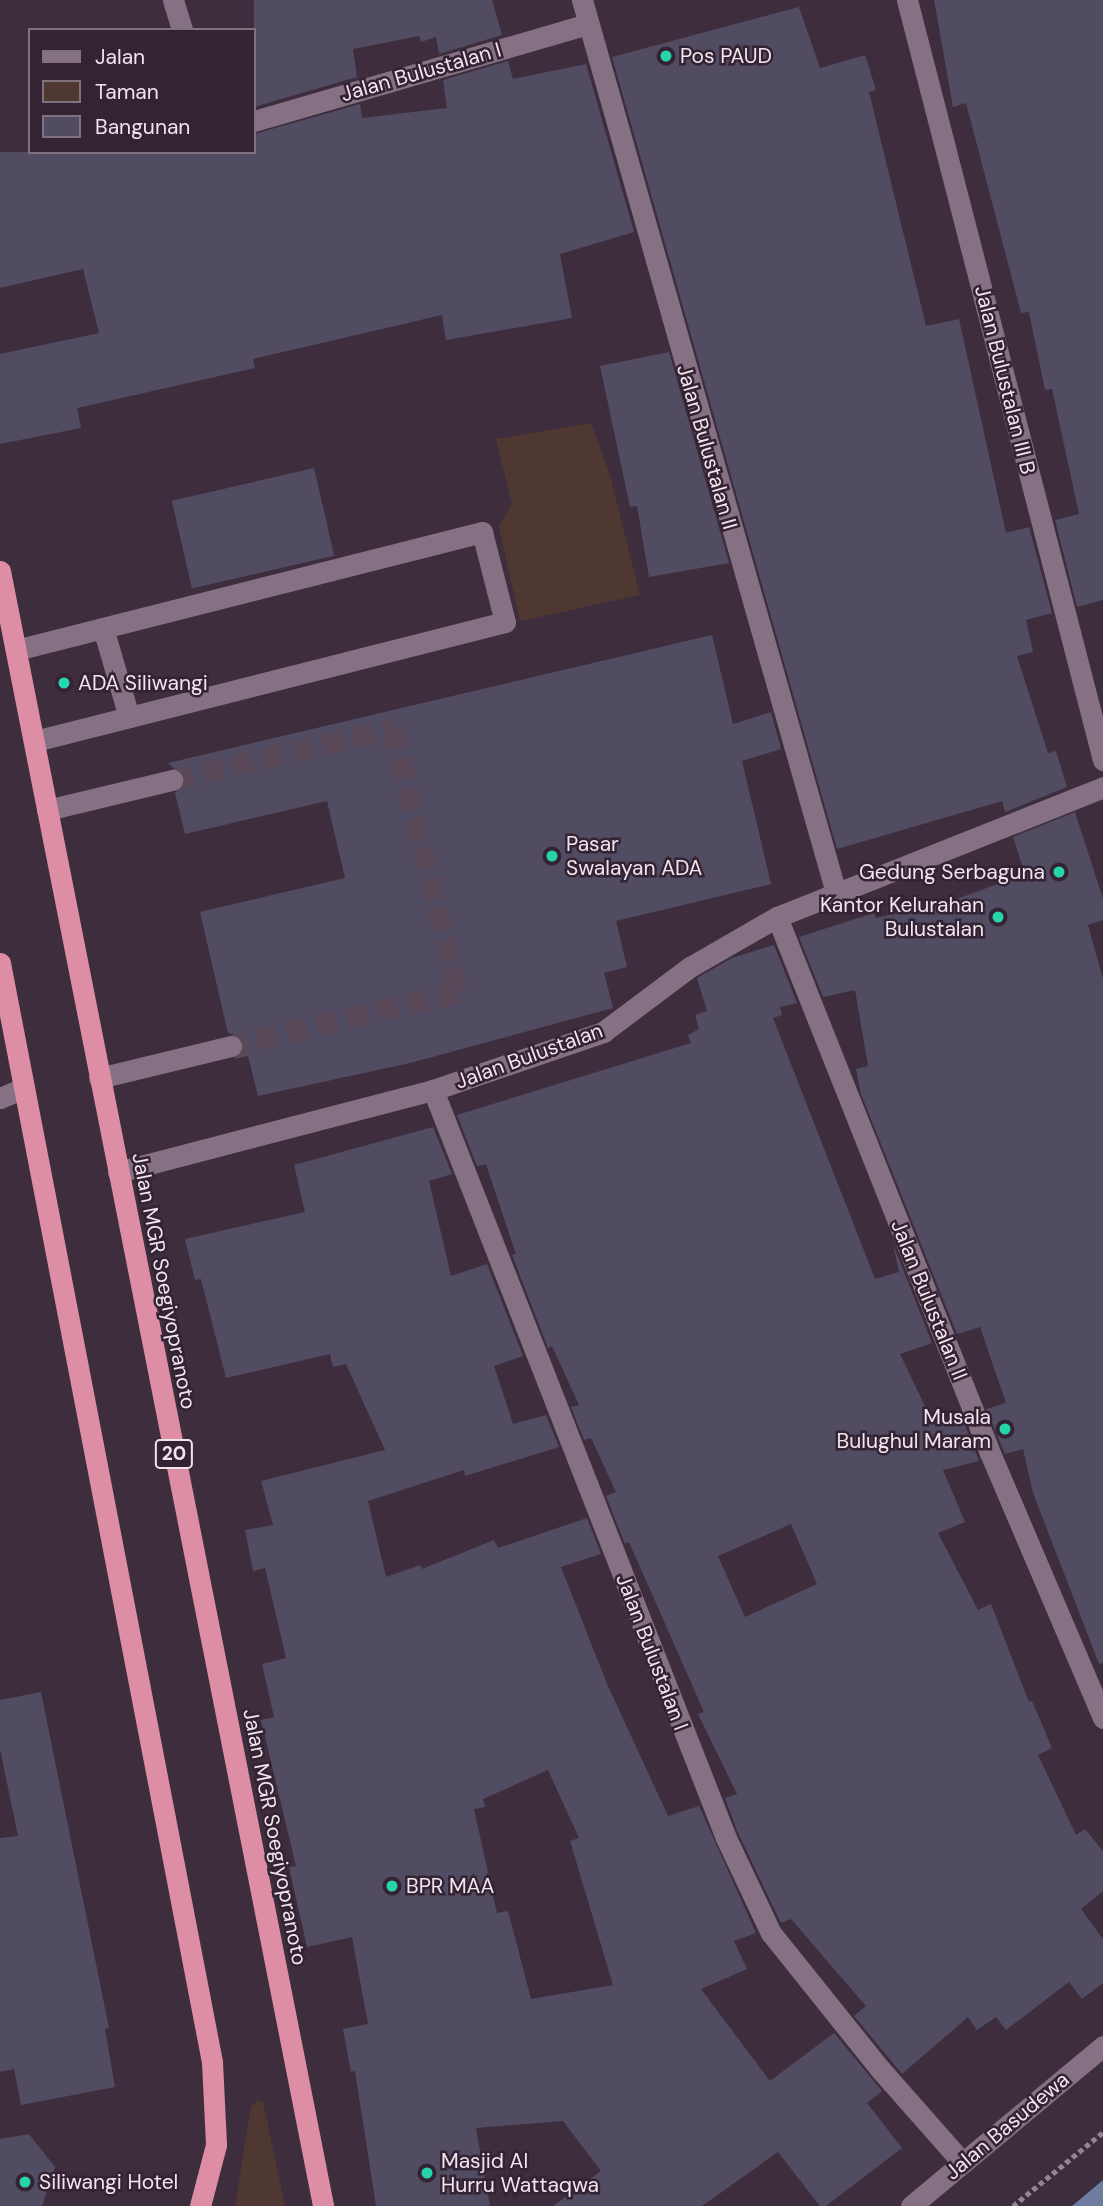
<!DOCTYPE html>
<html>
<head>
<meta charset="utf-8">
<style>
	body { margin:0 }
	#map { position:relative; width:1103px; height:2206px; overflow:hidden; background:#3e2d3d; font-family:"DM Sans",sans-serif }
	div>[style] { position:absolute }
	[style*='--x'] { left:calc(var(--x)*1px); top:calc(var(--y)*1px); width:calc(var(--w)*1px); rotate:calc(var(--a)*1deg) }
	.green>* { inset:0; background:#503832 }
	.water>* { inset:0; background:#6d7c9f }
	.building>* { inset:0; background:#524c62; transform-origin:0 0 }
	.minor-tunnel>* { height:21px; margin-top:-10.5px; transform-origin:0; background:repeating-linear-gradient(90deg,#594958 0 21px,transparent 0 31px) }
	.path>* { height:4.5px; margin-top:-2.25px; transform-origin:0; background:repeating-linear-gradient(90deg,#928491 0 5px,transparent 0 8.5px) }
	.minor>* { height:21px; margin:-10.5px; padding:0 10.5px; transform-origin:10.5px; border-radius:10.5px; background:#857183 }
	.highway>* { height:21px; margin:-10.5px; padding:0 10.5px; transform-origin:10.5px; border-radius:10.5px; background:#dd8ea5 }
	.dots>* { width:19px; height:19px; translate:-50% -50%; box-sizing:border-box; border:4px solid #342332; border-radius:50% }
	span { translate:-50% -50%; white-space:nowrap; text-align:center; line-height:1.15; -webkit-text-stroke:5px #342332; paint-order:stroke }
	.shield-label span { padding:2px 5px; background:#342332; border:2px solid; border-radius:5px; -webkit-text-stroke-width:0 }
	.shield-label { font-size:19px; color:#f1e5ef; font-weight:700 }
	.poi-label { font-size:21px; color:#f1e5ef }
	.left { translate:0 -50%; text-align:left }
	.right { translate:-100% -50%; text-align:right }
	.street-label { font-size:21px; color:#f1e5ef }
	.legend { position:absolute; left:28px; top:28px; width:228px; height:126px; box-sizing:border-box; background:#342332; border:2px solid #80717e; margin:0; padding:9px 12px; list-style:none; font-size:21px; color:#f1e5ef }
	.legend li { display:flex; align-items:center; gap:14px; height:35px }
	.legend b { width:35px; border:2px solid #80717e }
</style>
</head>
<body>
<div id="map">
	<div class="green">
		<i style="clip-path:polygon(591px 423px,610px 475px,640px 595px,520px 621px,499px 527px,512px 503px,496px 439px)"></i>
		<i style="clip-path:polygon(257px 2101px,263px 2102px,285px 2206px,235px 2206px,251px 2106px)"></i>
	</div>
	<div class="water">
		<i style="clip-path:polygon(1103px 2180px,1103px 2206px,1072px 2206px)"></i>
	</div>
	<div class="building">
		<i style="clip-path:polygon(254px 0,492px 0,502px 35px,439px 54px,436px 37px,421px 42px,419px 36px,353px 49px,357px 77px,254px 107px)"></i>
		<i style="clip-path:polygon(934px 0,1103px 0,1103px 600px,1077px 607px,1055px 520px,1079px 514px,1052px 389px,1045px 390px,1029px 312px,1021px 313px,966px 103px,953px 107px)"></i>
		<i style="clip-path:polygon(799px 7px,820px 68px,865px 55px,876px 90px,869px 92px,926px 326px,959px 319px,1006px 533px,1029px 527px,1052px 613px,1026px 620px,1033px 652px,1017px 656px,1048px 753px,1056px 751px,1067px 787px,1005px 812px,1002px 801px,837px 849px,612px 57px)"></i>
		<i style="clip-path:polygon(508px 61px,513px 79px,586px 64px,634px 232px,560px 254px,572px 318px,446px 340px,442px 315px,253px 359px,255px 368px,77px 408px,81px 428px,0 444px,0 354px,99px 333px,83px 269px,0 288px,0 152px,254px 152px,254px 134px,360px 104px,362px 118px,447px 108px,443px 80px)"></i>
		<i style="clip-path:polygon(669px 352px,729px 563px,649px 577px,637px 506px,630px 507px,600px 366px)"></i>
		<i style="left:314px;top:468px;width:90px;height:146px;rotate:77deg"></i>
		<i style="clip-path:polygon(712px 635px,733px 724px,771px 712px,781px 749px,742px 761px,771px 884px,616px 921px,627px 967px,604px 973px,613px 1008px,410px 1063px,258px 1096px,248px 1056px,234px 1059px,244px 1044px,240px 1037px,228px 1033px,200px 912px,345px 878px,327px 801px,185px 834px,175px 793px,185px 778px,168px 763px)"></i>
		<i style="clip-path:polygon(1075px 812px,1103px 899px,1103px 920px,1088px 925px,1103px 979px,1103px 1663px,1099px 1664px,1033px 1493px,1023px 1449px,1005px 1454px,986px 1409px,1006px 1403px,980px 1327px,957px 1334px,861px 1094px,856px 1069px,868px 1066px,855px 990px,823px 997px,799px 937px,874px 913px,876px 918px,957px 899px,1025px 874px,1013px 837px)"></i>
		<i style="clip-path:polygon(evenodd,774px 945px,797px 1003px,780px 1007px,782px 1015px,773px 1018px,875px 1279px,899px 1272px,893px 1244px,932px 1343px,900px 1354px,933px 1423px,961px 1415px,979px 1461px,943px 1470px,965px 1522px,938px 1533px,978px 1610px,991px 1604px,1029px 1702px,1032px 1701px,1052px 1748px,1038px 1755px,1076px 1835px,1085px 1829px,1103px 1851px,1103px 1891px,1081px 1909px,1103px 1939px,1103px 1983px,1082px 1999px,1069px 1982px,1006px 2030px,996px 2017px,977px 2030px,968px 2017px,902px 2074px,854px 2016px,866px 2006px,791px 1919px,781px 1923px,738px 1833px,725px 1798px,737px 1794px,698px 1714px,704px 1712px,629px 1542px,625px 1544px,606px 1496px,616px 1492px,591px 1438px,584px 1440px,571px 1407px,579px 1405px,552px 1346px,548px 1348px,512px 1255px,516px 1254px,486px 1164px,477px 1166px,457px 1115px,691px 1043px,688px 1035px,699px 1029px,695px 1015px,707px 1011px,697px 978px,732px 958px,774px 945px,791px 1524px,817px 1584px,745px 1617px,718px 1556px,791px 1524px)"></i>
		<i style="clip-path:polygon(evenodd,433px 1127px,452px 1174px,429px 1181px,451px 1276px,487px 1264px,523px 1356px,494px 1366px,513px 1424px,546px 1415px,559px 1447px,465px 1476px,464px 1470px,368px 1501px,386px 1577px,420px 1565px,422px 1569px,494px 1540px,498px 1548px,587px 1518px,601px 1554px,561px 1567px,607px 1684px,668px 1816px,699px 1806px,756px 1933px,734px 1941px,747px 1969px,701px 1989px,770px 2081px,834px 2033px,882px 2091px,867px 2103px,902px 2148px,826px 2206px,820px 2206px,778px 2152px,702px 2206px,553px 2206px,601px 2171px,563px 2121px,476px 2128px,490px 2206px,376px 2206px,355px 2071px,351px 2072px,343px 2029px,368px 2024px,352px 1937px,307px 1947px,289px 1867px,296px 1866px,261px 1720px,274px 1717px,262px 1664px,286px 1658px,265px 1568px,253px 1571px,245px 1530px,273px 1525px,261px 1481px,385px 1450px,346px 1364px,333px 1367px,330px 1354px,226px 1378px,201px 1279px,195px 1280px,185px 1239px,305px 1212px,294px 1165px,433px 1127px,548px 1770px,579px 1838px,570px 1841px,613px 1985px,531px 1999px,508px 1911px,497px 1913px,474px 1809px,485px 1807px,483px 1799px,548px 1770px)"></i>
		<i style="clip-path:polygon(41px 1692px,109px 2028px,105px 2029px,115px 2087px,21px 2105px,14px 2069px,0 2072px,0 1838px,18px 1836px,0 1749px,0 1700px)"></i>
		<i style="clip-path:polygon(29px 2134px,55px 2167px,42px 2206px,0 2206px,0 2139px)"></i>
	</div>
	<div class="minor-tunnel">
		<i style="--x:172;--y:780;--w:227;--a:-13.2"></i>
		<i style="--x:393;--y:728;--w:272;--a:76.2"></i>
		<i style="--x:458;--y:992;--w:233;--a:166.6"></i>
	</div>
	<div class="path">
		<i style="--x:1013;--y:2206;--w:117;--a:-39.4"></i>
	</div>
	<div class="minor">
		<i style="--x:173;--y:0;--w:31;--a:73"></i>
		<i style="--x:582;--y:0;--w:928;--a:74.12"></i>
		<i style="--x:907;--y:0;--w:785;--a:75.54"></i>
		<i style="--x:254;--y:121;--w:348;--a:-16.2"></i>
		<i style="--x:103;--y:628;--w:93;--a:73.7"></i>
		<i style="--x:16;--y:650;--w:481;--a:-14.2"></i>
		<i style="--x:482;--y:532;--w:93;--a:75.7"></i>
		<i style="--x:505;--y:622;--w:486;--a:165.8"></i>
		<i style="--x:47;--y:810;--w:129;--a:-13.5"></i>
		<i style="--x:777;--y:917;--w:577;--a:68.33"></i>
		<i style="--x:990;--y:1453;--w:288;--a:66.9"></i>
		<i style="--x:99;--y:1078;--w:136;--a:-13.6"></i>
		<i style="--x:433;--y:1090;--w:803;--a:68.61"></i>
		<i style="--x:726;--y:1838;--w:105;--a:64.7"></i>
		<i style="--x:771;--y:1933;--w:174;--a:51.3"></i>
		<i style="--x:880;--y:2069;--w:124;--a:48.6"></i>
		<i style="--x:0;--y:1098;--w:25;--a:-23"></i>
		<i style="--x:118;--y:1172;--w:325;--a:-14.6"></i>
		<i style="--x:433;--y:1090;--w:180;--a:-18.8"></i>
		<i style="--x:603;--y:1032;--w:109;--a:-36.8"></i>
		<i style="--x:690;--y:967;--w:100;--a:-29.9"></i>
		<i style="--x:777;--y:917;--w:351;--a:-21.7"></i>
		<i style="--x:911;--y:2206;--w:250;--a:-39.8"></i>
	</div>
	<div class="highway">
		<i style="--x:0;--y:571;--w:1667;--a:78.82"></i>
		<i style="--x:0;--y:963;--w:1119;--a:79.08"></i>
		<i style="--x:212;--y:2062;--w:83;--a:87.2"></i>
		<i style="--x:216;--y:2145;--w:63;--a:104.7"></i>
	</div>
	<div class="dots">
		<i style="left:666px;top:56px;background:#27d5ad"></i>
		<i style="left:64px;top:683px;background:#27d5ad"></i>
		<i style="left:552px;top:856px;background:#27d5ad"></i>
		<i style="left:1059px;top:872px;background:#27d5ad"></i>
		<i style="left:998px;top:917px;background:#27d5ad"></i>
		<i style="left:1005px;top:1429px;background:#27d5ad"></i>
		<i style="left:392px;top:1886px;background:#27d5ad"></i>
		<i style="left:427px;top:2173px;background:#27d5ad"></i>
		<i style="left:25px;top:2182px;background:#27d5ad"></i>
	</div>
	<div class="shield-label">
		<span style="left:174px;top:1454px">20</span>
	</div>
	<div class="poi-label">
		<span class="left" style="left:680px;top:56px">Pos PAUD</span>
		<span class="left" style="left:78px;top:683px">ADA Siliwangi</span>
		<span class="left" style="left:566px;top:856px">Pasar<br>Swalayan ADA</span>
		<span class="right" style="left:1045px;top:872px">Gedung Serbaguna</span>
		<span class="right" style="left:984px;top:917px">Kantor Kelurahan<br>Bulustalan</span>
		<span class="right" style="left:991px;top:1429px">Musala<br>Bulughul Maram</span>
		<span class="left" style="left:406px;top:1886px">BPR MAA</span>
		<span class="left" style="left:441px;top:2173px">Masjid Al<br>Hurru Wattaqwa</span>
		<span class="left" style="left:39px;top:2182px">Siliwangi Hotel</span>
	</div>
	<div class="street-label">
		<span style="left:421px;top:72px;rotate:-16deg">Jalan Bulustalan I</span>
		<span style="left:1005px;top:380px;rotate:76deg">Jalan Bulustalan III B</span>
		<span style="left:707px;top:447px;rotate:74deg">Jalan Bulustalan II</span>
		<span style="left:529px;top:1056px;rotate:-20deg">Jalan Bulustalan</span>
		<span style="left:164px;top:1281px;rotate:79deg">Jalan MGR Soegiyopranoto</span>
		<span style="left:929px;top:1300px;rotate:68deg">Jalan Bulustalan II</span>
		<span style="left:652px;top:1652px;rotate:69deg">Jalan Bulustalan I</span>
		<span style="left:275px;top:1837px;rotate:79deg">Jalan MGR Soegiyopranoto</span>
		<span style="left:1007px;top:2126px;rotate:-40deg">Jalan Basudewa</span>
	</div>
	<ul class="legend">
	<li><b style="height:9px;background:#857183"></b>Jalan</li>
	<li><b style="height:19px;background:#503832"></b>Taman</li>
	<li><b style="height:19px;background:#524c62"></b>Bangunan</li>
	</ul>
</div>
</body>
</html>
